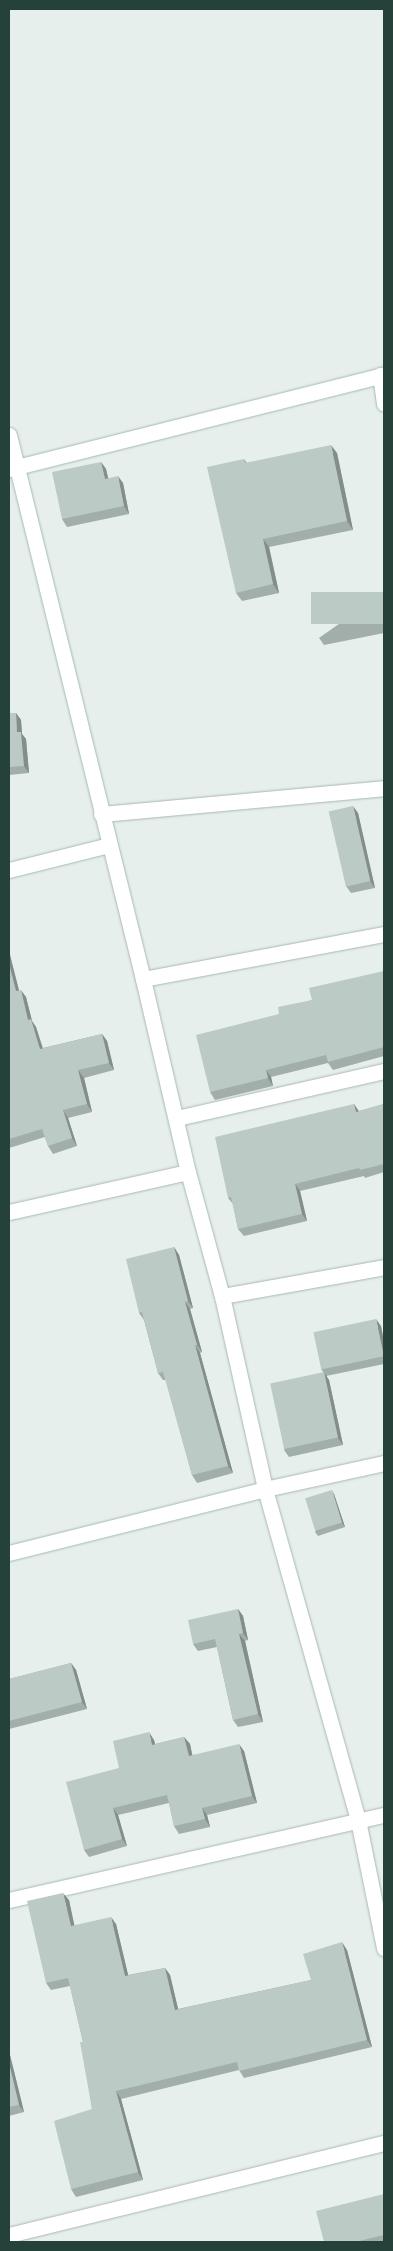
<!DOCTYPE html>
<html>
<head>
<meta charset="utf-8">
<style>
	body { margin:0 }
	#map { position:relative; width:393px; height:2251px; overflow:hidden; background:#e6efeb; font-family:Lato,sans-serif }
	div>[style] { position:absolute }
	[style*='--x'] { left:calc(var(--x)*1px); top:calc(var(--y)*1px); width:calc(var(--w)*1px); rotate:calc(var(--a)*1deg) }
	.roads { filter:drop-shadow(0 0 1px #a8b8b2) drop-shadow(0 0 1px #a8b8b2) }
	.minor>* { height:15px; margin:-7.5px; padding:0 7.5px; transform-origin:7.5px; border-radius:7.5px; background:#fff }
	.wall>* { inset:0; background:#a1aea9 }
	.shaded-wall>* { inset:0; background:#838d89 }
	.building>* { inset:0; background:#bbcac4; transform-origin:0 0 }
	span { translate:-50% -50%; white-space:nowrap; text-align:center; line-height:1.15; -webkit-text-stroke:4px #f7fbf9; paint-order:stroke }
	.frame { position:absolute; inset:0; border:10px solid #24423a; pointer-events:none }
</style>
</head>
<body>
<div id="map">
	<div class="roads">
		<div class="minor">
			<i style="--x:380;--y:375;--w:29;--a:82"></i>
			<i style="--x:9;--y:435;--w:560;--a:76.16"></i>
			<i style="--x:143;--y:979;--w:198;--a:76.9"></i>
			<i style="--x:188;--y:1172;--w:129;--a:74.7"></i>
			<i style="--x:222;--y:1296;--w:198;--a:77.4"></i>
			<i style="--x:265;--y:1489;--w:344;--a:74.3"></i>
			<i style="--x:358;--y:1820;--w:131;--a:78.5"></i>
			<i style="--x:9;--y:469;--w:387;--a:-14.1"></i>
			<i style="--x:101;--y:814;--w:284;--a:-5.2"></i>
			<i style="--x:9;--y:870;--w:103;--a:-14"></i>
			<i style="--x:143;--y:979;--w:245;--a:-10.6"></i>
			<i style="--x:177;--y:1118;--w:212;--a:-12.8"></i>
			<i style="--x:9;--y:1212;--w:183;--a:-12.6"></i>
			<i style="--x:222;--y:1296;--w:165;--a:-10.1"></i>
			<i style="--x:9;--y:1553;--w:264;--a:-14"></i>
			<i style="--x:265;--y:1489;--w:122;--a:-12.3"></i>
			<i style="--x:9;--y:1900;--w:385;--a:-12.8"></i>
			<i style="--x:9;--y:2235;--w:386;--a:-13.8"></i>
		</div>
	</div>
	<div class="wall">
		<i style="clip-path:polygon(337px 453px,353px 530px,269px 547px,279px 593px,242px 601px,236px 593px,244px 459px,247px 463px)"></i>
		<i style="clip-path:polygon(101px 462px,106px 469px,108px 478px,123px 483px,129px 514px,67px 527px,62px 519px)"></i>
		<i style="clip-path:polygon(384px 592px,384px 633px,324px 645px,319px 638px)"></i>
		<i style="clip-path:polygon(9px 713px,16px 713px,21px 720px,22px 734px,26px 739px,29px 773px,9px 775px)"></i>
		<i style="clip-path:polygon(358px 813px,375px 888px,351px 893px,346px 886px)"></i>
		<i style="clip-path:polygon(9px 951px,19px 990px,26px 997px,32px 1021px,36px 1027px,43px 1048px,102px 1034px,107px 1041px,114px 1070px,84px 1078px,92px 1112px,68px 1118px,77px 1146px,53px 1154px,48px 1146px,45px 1137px,9px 1148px)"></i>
		<i style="clip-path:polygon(384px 971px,384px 1056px,333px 1070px,328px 1063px,271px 1077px,273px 1086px,215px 1100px,210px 1092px,279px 1014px,312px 1000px)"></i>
		<i style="clip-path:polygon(354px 1104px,359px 1111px,384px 1104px,384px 1172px,365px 1178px,364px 1176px,300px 1191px,307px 1221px,244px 1236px,238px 1229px,233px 1204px,228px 1198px)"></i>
		<i style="clip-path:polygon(174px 1247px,179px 1255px,193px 1308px,190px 1309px,202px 1352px,200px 1353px,233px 1473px,197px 1483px,192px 1475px,166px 1380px,163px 1380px,158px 1373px,144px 1320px,139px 1313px)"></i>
		<i style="clip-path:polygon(381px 1326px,384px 1342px,384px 1364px,326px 1376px,329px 1380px,343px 1445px,289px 1457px,284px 1450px,324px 1373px,321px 1369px)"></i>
		<i style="clip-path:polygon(334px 1494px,345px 1527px,318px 1536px,315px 1532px)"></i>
		<i style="clip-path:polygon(238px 1609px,243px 1616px,248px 1640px,245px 1641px,263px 1722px,238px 1727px,233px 1720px,217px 1647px,198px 1651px,193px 1644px)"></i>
		<i style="clip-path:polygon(71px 1663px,76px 1670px,87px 1709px,9px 1729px,9px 1679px)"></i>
		<i style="clip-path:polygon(184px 1737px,190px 1744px,192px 1755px,244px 1751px,257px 1803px,207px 1815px,210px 1827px,179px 1834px,174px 1826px,169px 1803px,118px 1815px,127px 1846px,89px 1857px,84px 1850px,119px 1768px,154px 1740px,155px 1744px)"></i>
		<i style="clip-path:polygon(69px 1900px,74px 1925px,116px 1924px,128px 1975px,165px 1968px,170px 1975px,178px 2009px,311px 1980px,347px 1950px,372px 2047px,244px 2078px,239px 2070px,121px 2099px,143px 2180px,76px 2197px,71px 2189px,92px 2109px,83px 2042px,70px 1986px,51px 1990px,46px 1983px)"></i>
		<i style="clip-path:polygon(9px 2051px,24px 2112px,9px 2116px)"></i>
		<i style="clip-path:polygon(384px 2194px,384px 2242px,324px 2242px)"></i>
	</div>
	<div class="shaded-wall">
		<i style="clip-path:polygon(331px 445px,337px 453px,353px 530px,347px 521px)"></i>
		<i style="clip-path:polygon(101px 462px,106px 469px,110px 486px,105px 479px)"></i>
		<i style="clip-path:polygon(118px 476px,123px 483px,129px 514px,124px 506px)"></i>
		<i style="clip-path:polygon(263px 539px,269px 547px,279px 593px,273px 584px)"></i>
		<i style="clip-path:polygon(16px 713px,21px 720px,22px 734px,26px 739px,29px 773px,24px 766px,17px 732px)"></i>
		<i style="clip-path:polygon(353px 806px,358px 813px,375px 888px,370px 881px)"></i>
		<i style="clip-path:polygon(9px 951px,21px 999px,16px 991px,9px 964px)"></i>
		<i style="clip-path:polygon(21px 990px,26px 997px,32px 1021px,36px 1027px,45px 1057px,40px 1049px,28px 1020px)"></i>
		<i style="clip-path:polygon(102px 1034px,107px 1041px,114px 1070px,109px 1063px)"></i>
		<i style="clip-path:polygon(78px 1070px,84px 1078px,92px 1112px,87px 1104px)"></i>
		<i style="clip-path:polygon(266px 1070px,271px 1077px,273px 1086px,268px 1078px)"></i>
		<i style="clip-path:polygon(354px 1104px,359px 1112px,356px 1112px)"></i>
		<i style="clip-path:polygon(63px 1110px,68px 1118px,77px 1146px,72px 1138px)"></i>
		<i style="clip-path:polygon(295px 1184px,300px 1191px,307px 1221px,302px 1214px)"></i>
		<i style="clip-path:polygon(174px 1247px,179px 1255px,193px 1308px,188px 1301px)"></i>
		<i style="clip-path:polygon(185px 1302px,190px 1309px,202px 1352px,197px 1345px)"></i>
		<i style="clip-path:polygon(376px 1319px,381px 1326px,384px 1342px,384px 1357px)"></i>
		<i style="clip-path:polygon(195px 1345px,200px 1353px,233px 1473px,228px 1466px)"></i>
		<i style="clip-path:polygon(324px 1372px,329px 1380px,343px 1445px,338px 1438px)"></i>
		<i style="clip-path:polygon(332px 1490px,334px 1494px,345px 1527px,342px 1523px)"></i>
		<i style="clip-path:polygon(238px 1609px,243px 1616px,248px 1640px,243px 1633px)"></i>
		<i style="clip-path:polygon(239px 1634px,245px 1641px,263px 1722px,258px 1714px)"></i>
		<i style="clip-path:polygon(71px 1663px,76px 1670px,87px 1709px,82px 1702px)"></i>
		<i style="clip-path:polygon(149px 1732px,154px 1740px,157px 1752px,152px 1745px)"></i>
		<i style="clip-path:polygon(184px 1737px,190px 1744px,194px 1763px,189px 1756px)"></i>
		<i style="clip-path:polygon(239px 1744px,244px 1751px,257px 1803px,252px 1796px)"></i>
		<i style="clip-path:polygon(113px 1808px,118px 1815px,127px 1846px,122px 1839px)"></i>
		<i style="clip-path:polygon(202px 1808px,207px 1815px,210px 1827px,205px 1819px)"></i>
		<i style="clip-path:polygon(63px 1893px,69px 1900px,76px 1933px,71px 1926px)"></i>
		<i style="clip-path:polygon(111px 1917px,116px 1924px,130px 1983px,125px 1976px)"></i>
		<i style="clip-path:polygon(342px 1942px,347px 1950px,372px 2047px,367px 2040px)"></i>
		<i style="clip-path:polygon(165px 1968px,170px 1975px,180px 2017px,175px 2010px)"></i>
		<i style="clip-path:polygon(9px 2051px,24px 2112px,19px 2105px,9px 2063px)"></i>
		<i style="clip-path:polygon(116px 2091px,121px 2099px,143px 2180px,138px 2172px)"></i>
	</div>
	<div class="building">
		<i style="clip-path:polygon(331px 445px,347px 521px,263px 539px,273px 584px,236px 593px,207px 467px,244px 459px,245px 463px)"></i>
		<i style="clip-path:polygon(101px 462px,105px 479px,118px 476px,124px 506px,62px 519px,52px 472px)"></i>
		<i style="left:384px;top:592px;width:32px;height:73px;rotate:90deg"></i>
		<i style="clip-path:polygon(9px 713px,16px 713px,17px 732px,21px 732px,24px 766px,9px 767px)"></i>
		<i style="left:353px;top:806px;width:77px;height:25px;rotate:77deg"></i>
		<i style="clip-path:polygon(9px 964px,16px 991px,21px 990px,28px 1020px,31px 1019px,40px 1049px,102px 1034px,109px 1063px,78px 1070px,87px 1104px,63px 1110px,72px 1138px,48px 1146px,42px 1129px,9px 1139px)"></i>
		<i style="clip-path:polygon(384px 971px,384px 1047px,328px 1062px,326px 1055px,266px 1070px,268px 1078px,210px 1092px,196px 1035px,279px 1014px,278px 1007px,312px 1000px,309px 988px)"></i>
		<i style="clip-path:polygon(354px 1104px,356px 1112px,384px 1104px,384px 1164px,360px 1170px,359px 1168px,295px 1184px,302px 1214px,238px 1229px,231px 1197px,228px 1198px,215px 1137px)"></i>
		<i style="clip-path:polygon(174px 1247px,188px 1301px,185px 1302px,197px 1345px,195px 1345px,228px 1466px,192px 1475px,163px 1372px,158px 1373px,142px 1312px,139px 1313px,126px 1259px)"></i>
		<i style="left:376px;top:1319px;width:38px;height:64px;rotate:78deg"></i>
		<i style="left:324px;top:1372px;width:67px;height:55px;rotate:78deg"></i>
		<i style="left:332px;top:1490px;width:34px;height:28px;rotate:73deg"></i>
		<i style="clip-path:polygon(238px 1609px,243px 1633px,239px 1634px,258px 1714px,233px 1720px,215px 1639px,193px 1644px,188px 1620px)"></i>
		<i style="clip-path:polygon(71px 1663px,82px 1702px,9px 1721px,9px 1679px)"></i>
		<i style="clip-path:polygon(149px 1732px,152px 1745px,184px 1737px,189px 1756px,239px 1744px,252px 1796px,202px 1808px,205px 1819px,174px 1826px,167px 1795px,113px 1808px,122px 1839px,84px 1850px,66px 1782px,119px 1768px,113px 1741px)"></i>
		<i style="clip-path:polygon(63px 1893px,71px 1926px,111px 1917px,125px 1976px,165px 1968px,175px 2010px,311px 1980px,303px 1954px,342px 1942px,367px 2040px,239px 2071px,237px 2062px,116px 2091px,138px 2172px,71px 2189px,54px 2121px,92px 2109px,80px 2042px,83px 2042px,68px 1978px,46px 1983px,27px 1901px)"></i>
		<i style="clip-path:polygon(9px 2063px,19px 2105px,9px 2107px)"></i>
		<i style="clip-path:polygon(384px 2194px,384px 2235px,355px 2242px,324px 2242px,316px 2211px)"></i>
	</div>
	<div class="frame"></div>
</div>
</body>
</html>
